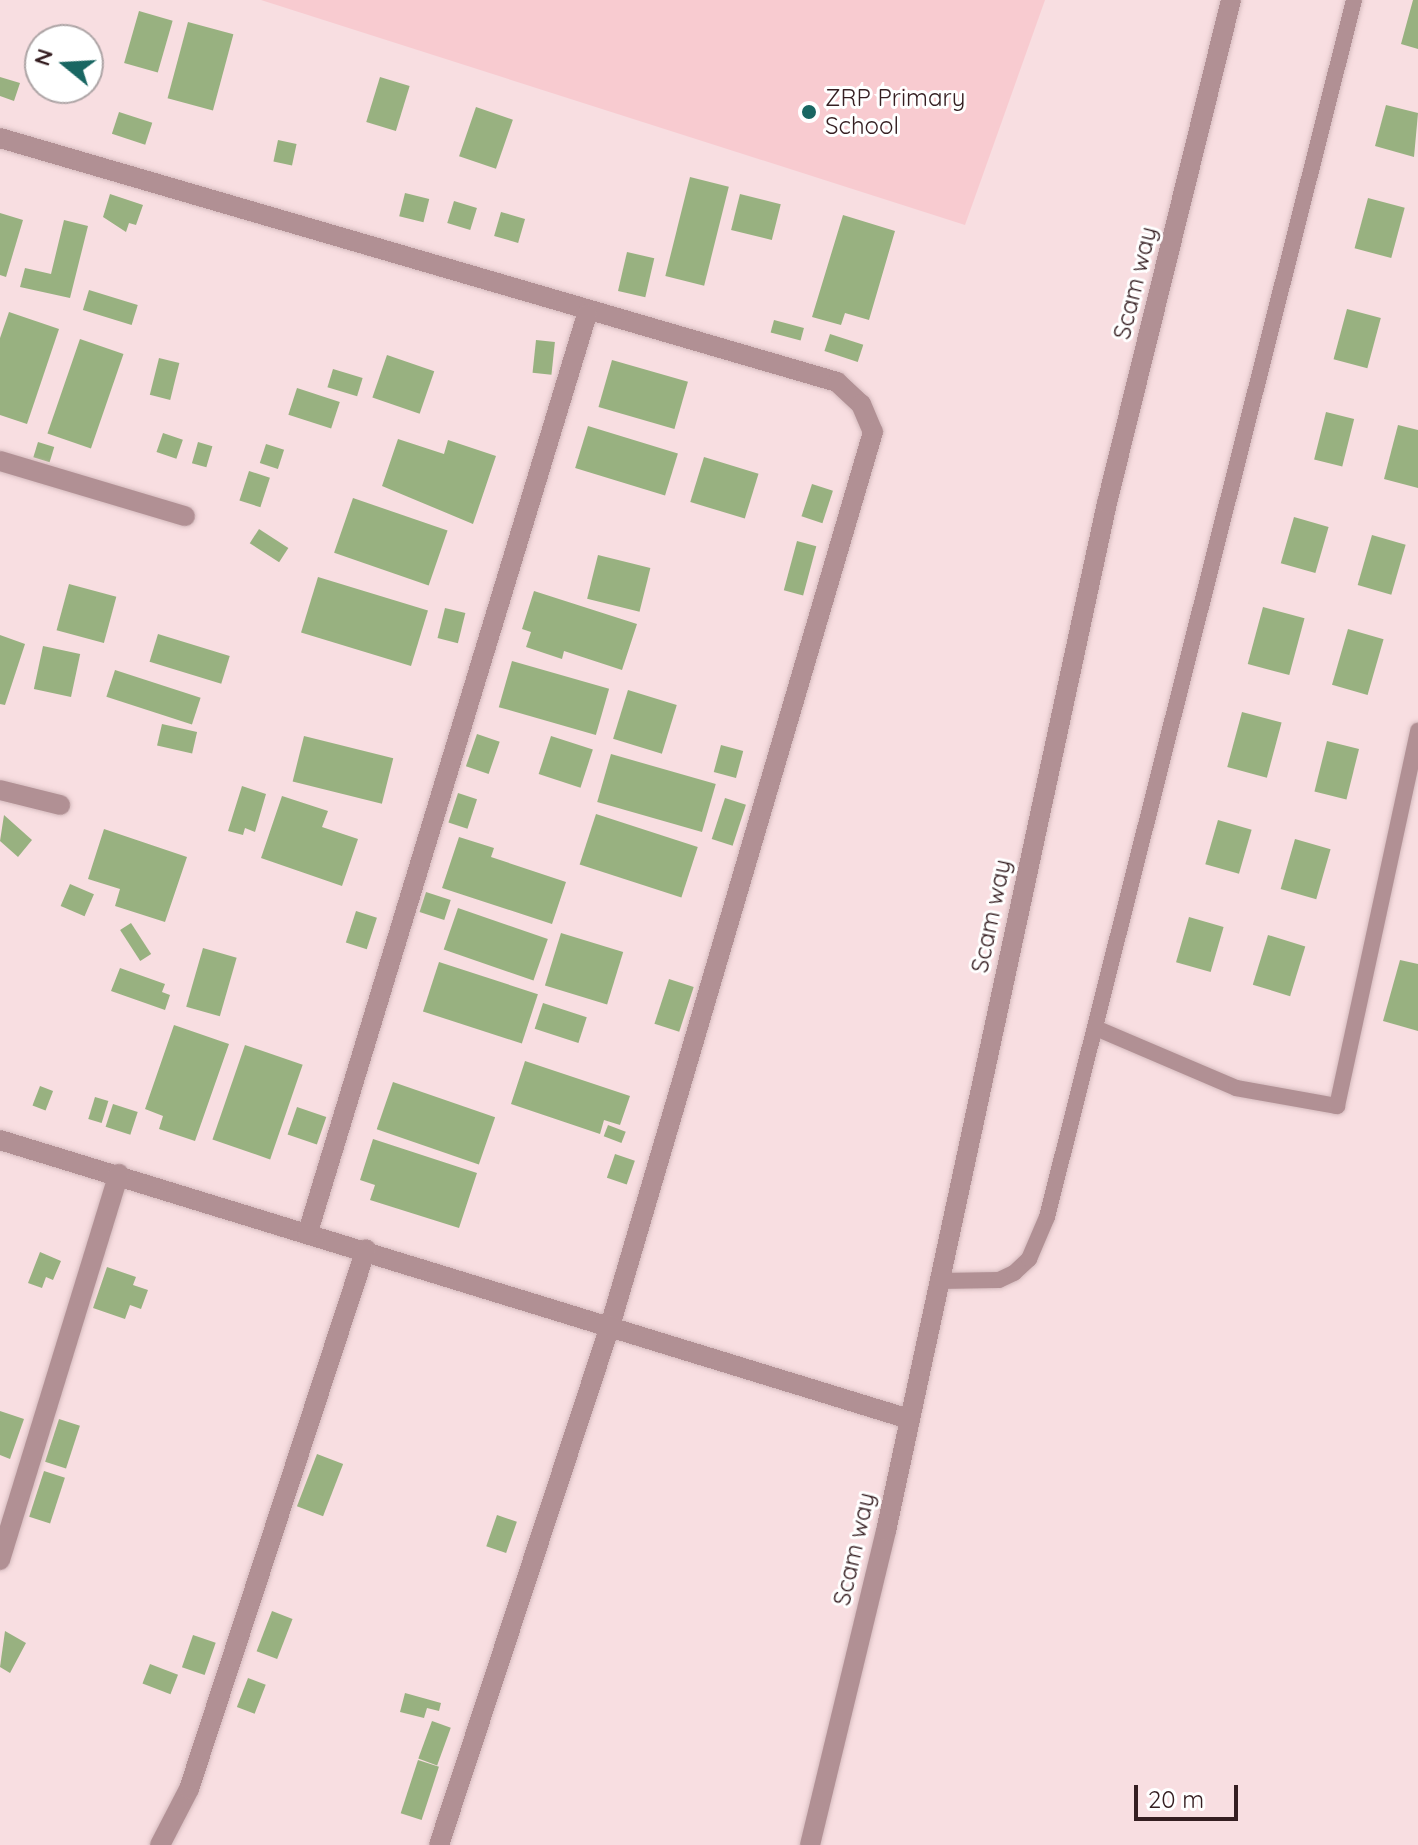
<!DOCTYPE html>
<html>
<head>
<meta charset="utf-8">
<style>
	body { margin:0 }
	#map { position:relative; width:1418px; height:1845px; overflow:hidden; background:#f8dee1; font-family:Quicksand,sans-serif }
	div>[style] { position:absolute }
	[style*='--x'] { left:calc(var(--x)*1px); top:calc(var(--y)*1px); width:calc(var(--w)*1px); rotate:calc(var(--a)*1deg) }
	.built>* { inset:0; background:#f8cbd0 }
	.building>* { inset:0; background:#98b180; transform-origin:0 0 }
	.roads { filter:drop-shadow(0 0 2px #d5bbbe) drop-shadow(0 0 2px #d5bbbe) }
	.service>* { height:16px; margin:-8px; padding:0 8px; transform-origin:8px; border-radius:8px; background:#b19094 }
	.minor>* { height:20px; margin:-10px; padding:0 10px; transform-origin:10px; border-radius:10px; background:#b19094 }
	.tertiary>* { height:20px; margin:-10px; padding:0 10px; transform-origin:10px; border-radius:10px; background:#b19094 }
	.dots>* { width:22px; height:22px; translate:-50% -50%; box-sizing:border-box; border:4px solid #fff; border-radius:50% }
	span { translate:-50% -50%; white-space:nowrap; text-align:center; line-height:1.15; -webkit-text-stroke:6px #fff; paint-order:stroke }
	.poi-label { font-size:24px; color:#351e21 }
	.left { translate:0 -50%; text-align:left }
	.street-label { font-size:24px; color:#351e21 }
	.north { position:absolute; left:24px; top:24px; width:80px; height:80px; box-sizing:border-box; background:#fff; border:2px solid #aea5a6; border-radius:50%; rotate:288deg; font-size:22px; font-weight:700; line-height:32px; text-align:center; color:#351e21 }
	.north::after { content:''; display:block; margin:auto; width:28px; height:36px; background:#196662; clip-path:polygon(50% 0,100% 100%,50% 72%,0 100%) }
	.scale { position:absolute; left:1134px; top:1785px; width:104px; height:36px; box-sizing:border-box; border:4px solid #351e21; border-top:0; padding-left:10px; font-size:24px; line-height:28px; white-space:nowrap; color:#351e21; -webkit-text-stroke:6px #fff; paint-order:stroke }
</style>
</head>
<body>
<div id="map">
	<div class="built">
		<i style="clip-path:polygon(261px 0,1045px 0,965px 225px)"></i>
	</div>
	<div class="building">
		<i style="clip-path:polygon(1413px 0,1418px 0,1418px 49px,1401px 44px)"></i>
		<i style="left:139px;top:11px;width:35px;height:54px;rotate:16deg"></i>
		<i style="left:188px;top:22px;width:47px;height:79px;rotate:15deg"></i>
		<i style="clip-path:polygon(0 77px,20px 83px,14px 101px,0 96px)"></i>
		<i style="left:380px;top:77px;width:31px;height:47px;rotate:17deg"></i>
		<i style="clip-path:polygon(1386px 105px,1418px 113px,1414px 157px,1375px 146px)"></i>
		<i style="left:476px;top:107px;width:39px;height:52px;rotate:19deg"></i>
		<i style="left:119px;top:112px;width:35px;height:23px;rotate:18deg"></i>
		<i style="left:278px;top:140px;width:19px;height:22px;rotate:12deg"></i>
		<i style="left:690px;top:177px;width:40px;height:102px;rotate:14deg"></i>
		<i style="left:405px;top:193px;width:25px;height:24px;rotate:14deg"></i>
		<i style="clip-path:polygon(110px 194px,143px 205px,136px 225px,129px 223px,126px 232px,103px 217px)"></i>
		<i style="left:740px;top:194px;width:42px;height:37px;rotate:14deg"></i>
		<i style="left:1368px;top:198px;width:38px;height:52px;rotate:15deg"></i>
		<i style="left:454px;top:201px;width:24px;height:23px;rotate:17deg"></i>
		<i style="left:501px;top:212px;width:25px;height:25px;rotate:16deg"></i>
		<i style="clip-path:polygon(0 213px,23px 220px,6px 277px,0 275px)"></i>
		<i style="clip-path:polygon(843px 215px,895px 231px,869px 320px,845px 313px,841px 325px,812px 317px)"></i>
		<i style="clip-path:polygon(64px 220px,88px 226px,70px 298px,20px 287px,25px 268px,51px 274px)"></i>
		<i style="left:627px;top:252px;width:28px;height:40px;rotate:13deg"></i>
		<i style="left:89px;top:290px;width:51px;height:21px;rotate:17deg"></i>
		<i style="left:1347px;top:309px;width:35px;height:52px;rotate:15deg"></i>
		<i style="clip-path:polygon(9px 312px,59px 329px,27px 424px,0 415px,0 338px)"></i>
		<i style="left:774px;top:320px;width:31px;height:13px;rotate:15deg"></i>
		<i style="left:830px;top:334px;width:35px;height:18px;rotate:18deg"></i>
		<i style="left:80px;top:339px;width:46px;height:100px;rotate:19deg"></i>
		<i style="left:536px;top:340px;width:19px;height:33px;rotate:6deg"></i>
		<i style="left:387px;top:355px;width:50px;height:45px;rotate:19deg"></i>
		<i style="left:159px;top:358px;width:21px;height:38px;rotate:14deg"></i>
		<i style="left:612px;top:360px;width:79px;height:49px;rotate:16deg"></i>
		<i style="left:333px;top:369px;width:31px;height:19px;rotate:17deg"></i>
		<i style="left:297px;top:388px;width:45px;height:28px;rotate:18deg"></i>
		<i style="left:1326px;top:412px;width:29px;height:49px;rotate:14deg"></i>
		<i style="clip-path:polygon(1398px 425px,1418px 430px,1418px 488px,1384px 479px)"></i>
		<i style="left:588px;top:426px;width:94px;height:44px;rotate:17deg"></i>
		<i style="left:163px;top:433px;width:21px;height:20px;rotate:19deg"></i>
		<i style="clip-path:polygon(398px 439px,444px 454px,448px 440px,496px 456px,473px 524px,382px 486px)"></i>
		<i style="left:38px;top:442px;width:17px;height:16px;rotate:17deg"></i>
		<i style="left:198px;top:442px;width:15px;height:22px;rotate:16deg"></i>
		<i style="left:266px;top:444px;width:19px;height:20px;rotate:18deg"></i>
		<i style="left:704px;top:457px;width:57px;height:47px;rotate:17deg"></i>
		<i style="left:249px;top:471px;width:22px;height:31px;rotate:18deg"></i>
		<i style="left:812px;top:484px;width:22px;height:34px;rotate:18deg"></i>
		<i style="left:353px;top:498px;width:100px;height:58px;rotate:19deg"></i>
		<i style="left:1294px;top:517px;width:36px;height:48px;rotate:16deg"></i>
		<i style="left:259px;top:529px;width:35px;height:17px;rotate:33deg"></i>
		<i style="left:1372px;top:535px;width:35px;height:52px;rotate:16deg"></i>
		<i style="left:797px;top:541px;width:20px;height:51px;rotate:15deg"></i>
		<i style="left:598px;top:555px;width:54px;height:45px;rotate:14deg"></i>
		<i style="left:318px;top:577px;width:115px;height:58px;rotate:17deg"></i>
		<i style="left:69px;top:584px;width:49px;height:48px;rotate:15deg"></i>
		<i style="clip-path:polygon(534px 591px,637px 624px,622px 670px,564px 651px,562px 659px,526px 647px,531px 632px,522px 629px)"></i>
		<i style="left:1263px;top:607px;width:43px;height:59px;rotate:15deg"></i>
		<i style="left:445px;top:608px;width:21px;height:31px;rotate:14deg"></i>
		<i style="left:1348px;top:629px;width:37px;height:58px;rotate:16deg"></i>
		<i style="left:158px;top:634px;width:75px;height:29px;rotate:17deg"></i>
		<i style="clip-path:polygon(0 635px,25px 644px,5px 705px,0 704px)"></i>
		<i style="left:43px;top:646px;width:38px;height:44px;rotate:12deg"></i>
		<i style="left:512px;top:661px;width:101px;height:48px;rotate:16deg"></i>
		<i style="left:115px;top:670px;width:90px;height:28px;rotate:18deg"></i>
		<i style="left:628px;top:690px;width:51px;height:51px;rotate:17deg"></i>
		<i style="left:1242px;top:712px;width:41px;height:57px;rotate:15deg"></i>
		<i style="left:162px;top:724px;width:36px;height:22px;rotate:13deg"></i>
		<i style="left:477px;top:734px;width:24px;height:34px;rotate:19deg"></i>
		<i style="left:304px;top:736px;width:92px;height:47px;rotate:14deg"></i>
		<i style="left:551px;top:736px;width:44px;height:40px;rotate:18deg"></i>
		<i style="left:1327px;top:741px;width:33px;height:52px;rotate:14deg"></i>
		<i style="left:721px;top:745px;width:23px;height:28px;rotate:15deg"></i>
		<i style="left:611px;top:754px;width:109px;height:50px;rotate:16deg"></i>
		<i style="clip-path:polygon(242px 786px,266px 794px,255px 832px,245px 828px,243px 835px,228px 831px)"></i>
		<i style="left:458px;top:793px;width:20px;height:31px;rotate:18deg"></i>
		<i style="clip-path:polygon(282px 796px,328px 811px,322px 827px,358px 839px,342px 886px,261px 858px)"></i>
		<i style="left:725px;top:798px;width:22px;height:43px;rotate:18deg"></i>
		<i style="left:596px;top:814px;width:107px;height:53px;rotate:18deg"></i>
		<i style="clip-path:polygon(4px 815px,32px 840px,18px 857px,0 841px)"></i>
		<i style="left:1218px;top:820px;width:35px;height:46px;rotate:16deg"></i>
		<i style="clip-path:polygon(104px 829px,187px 857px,165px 922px,115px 906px,120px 889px,88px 879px)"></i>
		<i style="clip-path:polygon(459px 837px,494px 848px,491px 857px,566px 882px,552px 924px,442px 888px)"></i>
		<i style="left:1295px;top:839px;width:37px;height:52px;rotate:16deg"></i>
		<i style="left:70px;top:884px;width:26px;height:24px;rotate:23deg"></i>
		<i style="left:426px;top:892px;width:26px;height:21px;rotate:18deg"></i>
		<i style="left:458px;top:908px;width:95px;height:44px;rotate:19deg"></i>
		<i style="left:356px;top:911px;width:22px;height:33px;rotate:18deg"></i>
		<i style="left:1189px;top:917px;width:36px;height:47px;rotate:16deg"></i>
		<i style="left:131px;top:923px;width:37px;height:13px;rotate:57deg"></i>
		<i style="left:561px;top:933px;width:65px;height:55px;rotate:17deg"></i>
		<i style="left:1268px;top:935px;width:39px;height:52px;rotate:17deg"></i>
		<i style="left:203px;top:948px;width:35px;height:61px;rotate:16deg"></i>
		<i style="clip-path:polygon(1400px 960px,1418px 964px,1418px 1031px,1383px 1021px)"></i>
		<i style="left:439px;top:962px;width:104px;height:52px;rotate:18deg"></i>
		<i style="clip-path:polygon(120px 968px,165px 984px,162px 992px,170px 995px,165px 1010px,111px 991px)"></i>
		<i style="left:669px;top:979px;width:26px;height:47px;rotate:18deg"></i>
		<i style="left:543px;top:1003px;width:46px;height:27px;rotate:18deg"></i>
		<i style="clip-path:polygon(174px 1025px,229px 1044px,195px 1141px,159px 1129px,163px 1116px,145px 1109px)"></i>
		<i style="left:245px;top:1045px;width:61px;height:100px;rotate:19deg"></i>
		<i style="clip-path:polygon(525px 1061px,630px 1096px,620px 1125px,604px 1120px,600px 1134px,511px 1104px)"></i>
		<i style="left:393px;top:1082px;width:108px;height:50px;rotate:19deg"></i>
		<i style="left:40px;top:1086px;width:14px;height:21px;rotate:21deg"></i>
		<i style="left:95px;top:1097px;width:14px;height:23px;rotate:17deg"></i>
		<i style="left:113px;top:1104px;width:26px;height:24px;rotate:18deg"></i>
		<i style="left:297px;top:1107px;width:31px;height:29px;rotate:19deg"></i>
		<i style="left:608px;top:1125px;width:19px;height:12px;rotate:21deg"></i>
		<i style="clip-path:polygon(373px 1139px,477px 1173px,459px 1228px,370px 1200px,375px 1185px,360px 1180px)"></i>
		<i style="left:615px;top:1154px;width:21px;height:25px;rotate:19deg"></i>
		<i style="clip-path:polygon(40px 1252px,61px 1261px,53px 1280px,46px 1277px,42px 1288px,28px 1283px)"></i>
		<i style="clip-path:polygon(107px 1267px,136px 1277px,133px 1285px,148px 1290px,141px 1309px,130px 1305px,125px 1319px,93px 1308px)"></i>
		<i style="clip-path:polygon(0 1411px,24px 1419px,10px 1459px,0 1455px)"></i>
		<i style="left:59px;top:1419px;width:22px;height:45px;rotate:18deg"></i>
		<i style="left:317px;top:1454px;width:28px;height:56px;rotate:21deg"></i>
		<i style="left:44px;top:1471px;width:22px;height:48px;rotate:18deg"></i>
		<i style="left:497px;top:1515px;width:21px;height:33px;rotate:19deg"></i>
		<i style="left:272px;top:1611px;width:22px;height:43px;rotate:21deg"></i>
		<i style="clip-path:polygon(5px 1631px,26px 1643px,10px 1673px,0 1667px)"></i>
		<i style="left:193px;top:1635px;width:24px;height:34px;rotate:19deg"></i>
		<i style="left:150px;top:1664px;width:30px;height:21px;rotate:21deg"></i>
		<i style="left:248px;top:1678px;width:19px;height:31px;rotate:21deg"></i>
		<i style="clip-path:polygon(405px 1693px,441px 1703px,439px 1711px,427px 1708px,424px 1718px,400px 1712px)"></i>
		<i style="left:432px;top:1721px;width:20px;height:40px;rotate:20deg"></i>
		<i style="left:418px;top:1760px;width:22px;height:56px;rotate:18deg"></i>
	</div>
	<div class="roads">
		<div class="service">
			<i style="--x:1098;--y:1029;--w:150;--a:23.1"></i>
			<i style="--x:1236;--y:1088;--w:103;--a:10.1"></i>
			<i style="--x:1337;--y:1106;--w:384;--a:-77.8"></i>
			<i style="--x:939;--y:1281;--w:60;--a:-1"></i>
			<i style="--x:999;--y:1280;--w:17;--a:-25"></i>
			<i style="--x:1014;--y:1273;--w:21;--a:-43"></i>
			<i style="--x:1029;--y:1259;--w:46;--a:-66.8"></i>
			<i style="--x:1047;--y:1217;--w:1255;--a:-75.84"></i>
		</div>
		<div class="minor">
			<i style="--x:0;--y:138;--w:872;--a:16.25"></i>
			<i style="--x:837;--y:382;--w:33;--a:43"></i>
			<i style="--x:861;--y:404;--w:30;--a:67"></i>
			<i style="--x:873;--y:432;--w:932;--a:106.39"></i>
			<i style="--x:610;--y:1326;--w:546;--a:108.24"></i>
			<i style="--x:0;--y:461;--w:193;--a:16.6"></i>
			<i style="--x:0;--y:790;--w:62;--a:14"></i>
			<i style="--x:0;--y:1140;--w:951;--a:17.06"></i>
			<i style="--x:308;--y:1232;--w:959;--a:-73.09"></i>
			<i style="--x:0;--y:1560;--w:404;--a:-72.9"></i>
			<i style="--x:160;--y:1845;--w:63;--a:-62.6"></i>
			<i style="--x:189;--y:1789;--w:568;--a:-71.85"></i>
		</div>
		<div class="tertiary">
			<i style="--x:810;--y:1845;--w:323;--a:-76.4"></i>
			<i style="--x:886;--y:1531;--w:1051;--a:-77.87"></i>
			<i style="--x:1107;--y:503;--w:518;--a:-76.15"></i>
		</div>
	</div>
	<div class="dots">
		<i style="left:809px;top:112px;background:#196662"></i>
	</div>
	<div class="poi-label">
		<span class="left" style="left:825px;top:112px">ZRP Primary<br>School</span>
	</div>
	<div class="street-label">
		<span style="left:1135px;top:283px;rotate:-76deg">Scam way</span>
		<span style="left:991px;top:916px;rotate:-78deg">Scam way</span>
		<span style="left:854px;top:1549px;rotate:-77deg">Scam way</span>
	</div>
	<div class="north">N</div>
	<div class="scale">20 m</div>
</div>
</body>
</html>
